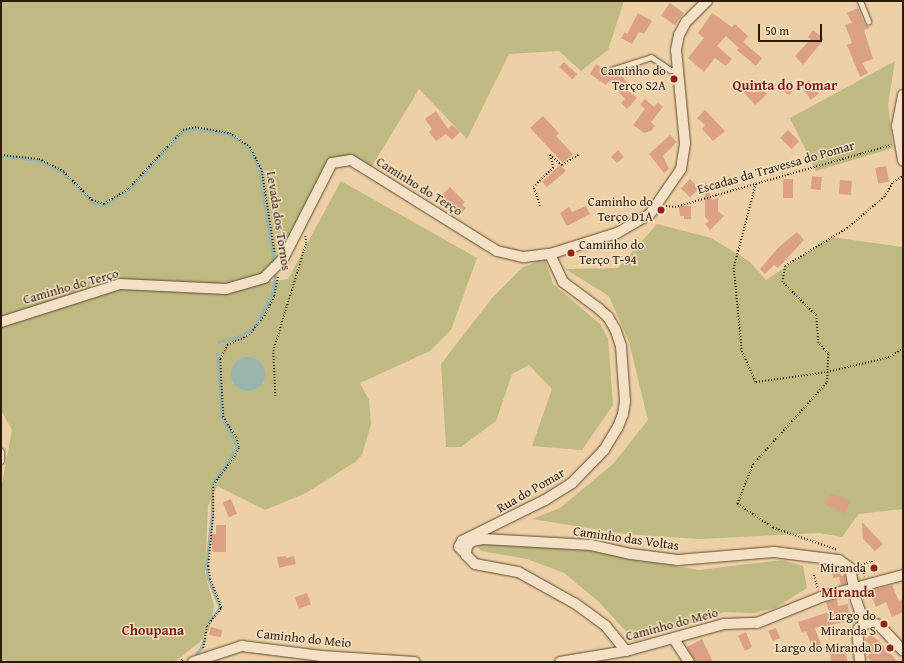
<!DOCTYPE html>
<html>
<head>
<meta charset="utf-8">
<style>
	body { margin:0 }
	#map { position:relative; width:904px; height:663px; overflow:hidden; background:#eed0a6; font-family:"Gentium Book Plus",serif }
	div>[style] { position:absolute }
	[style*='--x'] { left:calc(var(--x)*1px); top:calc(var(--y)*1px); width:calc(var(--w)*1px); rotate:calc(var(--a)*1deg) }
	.green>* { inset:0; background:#bfb982 }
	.water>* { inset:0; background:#9ab6ac }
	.round { border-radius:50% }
	.stream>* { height:2.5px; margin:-1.25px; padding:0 1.25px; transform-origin:1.25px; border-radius:1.25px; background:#9ab6ac }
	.building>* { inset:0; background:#dca184; transform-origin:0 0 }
	.path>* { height:1.5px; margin-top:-0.75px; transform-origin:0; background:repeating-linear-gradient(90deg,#2c1c06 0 1px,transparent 0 3px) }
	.roads { filter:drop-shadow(0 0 1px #5c492e) drop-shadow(0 0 1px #5c492e) }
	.service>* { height:5px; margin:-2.5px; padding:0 2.5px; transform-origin:2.5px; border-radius:2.5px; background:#f4e0c5 }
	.minor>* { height:10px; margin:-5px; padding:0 5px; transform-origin:5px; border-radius:5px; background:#f4e0c5 }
	.dots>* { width:11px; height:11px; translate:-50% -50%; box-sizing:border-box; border:2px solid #f4e0c5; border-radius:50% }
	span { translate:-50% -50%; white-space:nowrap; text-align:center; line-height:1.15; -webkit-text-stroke:3px #f4e0c5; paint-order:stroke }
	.poi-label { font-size:13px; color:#2c1c06 }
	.right { translate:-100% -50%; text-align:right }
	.left { translate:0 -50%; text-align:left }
	.street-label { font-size:13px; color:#2c1c06 }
	.neighbourhood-label { font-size:14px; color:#7a1f14; font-weight:700 }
	.frame { position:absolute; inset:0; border:2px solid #2c1c06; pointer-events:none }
	.scale { position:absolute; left:758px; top:24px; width:64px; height:18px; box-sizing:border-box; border:2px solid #2c1c06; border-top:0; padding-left:5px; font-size:12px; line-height:14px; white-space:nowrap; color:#2c1c06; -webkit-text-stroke:3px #f4e0c5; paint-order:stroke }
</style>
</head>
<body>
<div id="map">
	<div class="green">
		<i style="clip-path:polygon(1px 1px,624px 1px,608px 50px,581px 71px,559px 51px,509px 54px,467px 139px,419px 89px,369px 171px,351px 160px,332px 163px,283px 258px,247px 285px,288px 279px,341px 181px,477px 258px,451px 330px,430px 351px,360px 383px,369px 400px,371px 424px,362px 455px,355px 462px,306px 493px,265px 510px,217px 486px,208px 506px,205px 573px,214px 606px,209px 630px,201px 641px,177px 660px,169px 662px,1px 662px,1px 489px,12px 430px,1px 410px)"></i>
		<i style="clip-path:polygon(895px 61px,888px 104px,893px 148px,816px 171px,790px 118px)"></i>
		<i style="clip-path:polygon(657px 224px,711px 238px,749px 261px,766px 280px,831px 237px,903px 247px,903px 509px,859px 514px,842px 537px,819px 533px,699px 539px,625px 534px,532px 519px,560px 508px,613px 464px,648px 420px,629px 342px,609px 296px,565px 269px,618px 268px)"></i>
		<i style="clip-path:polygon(545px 259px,553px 284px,600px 324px,608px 338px,613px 405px,582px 450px,532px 446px,552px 389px,529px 365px,512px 374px,496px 421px,461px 447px,446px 447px,441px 364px,492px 298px,523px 267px)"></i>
		<i style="clip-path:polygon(477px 545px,591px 547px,646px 561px,699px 570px,782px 560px,803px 566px,807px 588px,775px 608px,754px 613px,724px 612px,635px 641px,599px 602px,564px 573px,527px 559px,481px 551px)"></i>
	</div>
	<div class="water">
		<i class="round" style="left:231px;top:357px;width:34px;height:34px"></i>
	</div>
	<div class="stream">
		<i style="--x:1;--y:156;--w:37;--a:6"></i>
		<i style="--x:38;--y:160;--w:29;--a:27"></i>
		<i style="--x:64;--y:173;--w:42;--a:45"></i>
		<i style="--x:94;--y:203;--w:10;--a:11"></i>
		<i style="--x:104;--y:205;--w:30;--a:-33"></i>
		<i style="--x:129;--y:189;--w:79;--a:-47"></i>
		<i style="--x:183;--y:131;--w:12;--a:-14"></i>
		<i style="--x:195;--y:128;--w:36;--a:10"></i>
		<i style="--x:230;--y:134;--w:24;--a:36"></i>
		<i style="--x:249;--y:148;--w:25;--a:64"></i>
		<i style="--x:260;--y:171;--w:92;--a:81.3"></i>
		<i style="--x:218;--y:342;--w:23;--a:-15"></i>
		<i style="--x:240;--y:336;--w:17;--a:-33"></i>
		<i style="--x:254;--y:327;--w:38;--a:-61"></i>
		<i style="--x:272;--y:294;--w:19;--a:-81"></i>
		<i style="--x:209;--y:621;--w:17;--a:-50"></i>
		<i style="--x:220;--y:608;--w:31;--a:-112"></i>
		<i style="--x:208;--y:579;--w:13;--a:-99"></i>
		<i style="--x:206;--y:566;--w:52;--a:-83.4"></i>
		<i style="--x:212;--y:514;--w:29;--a:-90"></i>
		<i style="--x:212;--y:485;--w:45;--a:-56.7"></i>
		<i style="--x:237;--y:447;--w:34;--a:-117"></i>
		<i style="--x:222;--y:417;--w:63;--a:-94.5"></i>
		<i style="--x:196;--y:654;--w:8;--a:-50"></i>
		<i style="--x:201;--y:648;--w:9;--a:-69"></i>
	</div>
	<div class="building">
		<i style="left:670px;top:3px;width:17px;height:15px;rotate:36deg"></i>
		<i style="clip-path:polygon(858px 8px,864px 23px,870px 28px,864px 30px,873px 59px,862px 63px,868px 73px,860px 77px,847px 45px,852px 43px,845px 25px,852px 23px,847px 13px)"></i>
		<i style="clip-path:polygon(638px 13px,652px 21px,644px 34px,639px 32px,632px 44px,621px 38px,625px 32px,627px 34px)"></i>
		<i style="clip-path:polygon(712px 13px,732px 27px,735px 24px,748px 36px,743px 42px,762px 58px,756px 66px,737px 50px,739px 48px,726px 36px,717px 46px,732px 59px,726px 66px,715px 58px,704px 72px,688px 58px,704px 38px,698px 33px)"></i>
		<i style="clip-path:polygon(813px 30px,824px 39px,803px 65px,795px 56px,811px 39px,808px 37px)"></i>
		<i style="left:564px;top:62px;width:18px;height:7px;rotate:43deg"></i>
		<i style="clip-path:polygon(596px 64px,616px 76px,614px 73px,618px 72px,628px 83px,625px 86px,637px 98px,627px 109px,621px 103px,625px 99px,609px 81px,606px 85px,590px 74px)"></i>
		<i style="left:752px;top:78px;width:22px;height:16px;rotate:47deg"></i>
		<i style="left:809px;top:80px;width:17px;height:10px;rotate:54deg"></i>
		<i style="left:784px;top:81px;width:12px;height:9px;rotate:31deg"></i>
		<i style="clip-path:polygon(645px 99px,654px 107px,658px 103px,663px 107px,651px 122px,655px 126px,651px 131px,644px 133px,633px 125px,645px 109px,640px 105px)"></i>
		<i style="clip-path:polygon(705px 110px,725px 131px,713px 141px,702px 129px,705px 125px,697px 118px)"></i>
		<i style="clip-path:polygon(436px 111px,448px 129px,452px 125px,460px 132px,452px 140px,446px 134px,436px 141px,429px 132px,432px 129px,425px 119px)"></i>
		<i style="clip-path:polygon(543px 116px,559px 133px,556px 136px,573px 154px,563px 163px,530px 128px)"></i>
		<i style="left:788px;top:130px;width:16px;height:11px;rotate:45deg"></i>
		<i style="clip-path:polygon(670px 135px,677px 142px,663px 156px,669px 169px,664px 173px,649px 154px)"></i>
		<i style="clip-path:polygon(618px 150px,624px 157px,617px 163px,611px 157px)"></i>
		<i style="clip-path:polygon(560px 165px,566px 171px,547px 187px,542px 182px)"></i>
		<i style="left:886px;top:166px;width:16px;height:11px;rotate:79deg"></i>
		<i style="left:812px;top:176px;width:10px;height:13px;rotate:6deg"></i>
		<i style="left:690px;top:179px;width:13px;height:13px;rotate:45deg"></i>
		<i style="left:783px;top:179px;width:10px;height:19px"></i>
		<i style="left:840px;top:180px;width:12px;height:14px;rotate:5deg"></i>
		<i style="clip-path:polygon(705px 181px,712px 200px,718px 198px,718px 211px,724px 216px,710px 230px,705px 224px,709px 221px,705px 217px)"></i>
		<i style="clip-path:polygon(450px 187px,465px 202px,462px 205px,466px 208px,462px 213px,441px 196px)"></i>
		<i style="clip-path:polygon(586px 206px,590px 214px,567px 226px,560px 213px,569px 207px,572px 212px)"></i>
		<i style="clip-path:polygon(679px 206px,691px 206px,691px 219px,684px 219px,684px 216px,680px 216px)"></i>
		<i style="clip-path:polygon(797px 232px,804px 240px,778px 268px,774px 265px,765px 274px,760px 269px,778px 248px)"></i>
		<i style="left:831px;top:493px;width:21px;height:13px;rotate:23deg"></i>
		<i style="left:231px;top:499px;width:16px;height:9px;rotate:68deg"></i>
		<i style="clip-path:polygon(862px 522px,883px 544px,875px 551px,863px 539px)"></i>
		<i style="clip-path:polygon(216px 525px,226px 525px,226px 552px,213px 552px,210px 534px,216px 534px)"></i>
		<i style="clip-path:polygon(286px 556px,286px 558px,294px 556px,296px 564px,279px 568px,277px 557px)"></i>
		<i style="clip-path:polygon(839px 569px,841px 576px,845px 575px,846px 583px,841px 585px,839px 577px,833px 578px,832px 570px)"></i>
		<i style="clip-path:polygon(892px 585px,899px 601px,903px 599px,903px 612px,892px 617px,886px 602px,876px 607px,869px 591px)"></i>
		<i style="left:307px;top:593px;width:12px;height:13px;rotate:70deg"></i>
		<i style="clip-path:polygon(837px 600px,838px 606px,848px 604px,850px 621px,815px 628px,821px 644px,812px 647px,806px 631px,802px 633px,798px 622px,829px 612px,826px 602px)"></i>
		<i style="clip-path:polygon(211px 627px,222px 630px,221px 637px,209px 635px)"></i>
		<i style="clip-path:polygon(776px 628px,780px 638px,773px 641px,768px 631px)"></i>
		<i style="clip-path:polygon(746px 632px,752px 647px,745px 651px,738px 636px)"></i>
		<i style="clip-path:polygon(871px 634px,888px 650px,897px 662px,872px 662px,867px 657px,871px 652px,866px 647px,869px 644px,865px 640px)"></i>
		<i style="clip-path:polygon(702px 639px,713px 662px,695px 662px,687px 647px)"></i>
		<i style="left:845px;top:646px;width:15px;height:16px;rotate:82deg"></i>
	</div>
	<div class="path">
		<i style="--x:1;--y:155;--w:38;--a:6"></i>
		<i style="--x:39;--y:159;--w:28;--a:27"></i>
		<i style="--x:64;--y:172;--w:40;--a:45"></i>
		<i style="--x:92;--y:200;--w:13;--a:18"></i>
		<i style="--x:104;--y:204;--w:28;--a:-32"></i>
		<i style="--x:128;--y:189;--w:81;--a:-47"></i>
		<i style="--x:183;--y:130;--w:12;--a:-14"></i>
		<i style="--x:195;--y:127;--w:36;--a:10"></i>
		<i style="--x:230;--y:133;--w:24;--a:35"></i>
		<i style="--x:250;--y:147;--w:27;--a:63"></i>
		<i style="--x:262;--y:171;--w:84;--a:81.1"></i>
		<i style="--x:756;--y:184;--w:87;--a:104.7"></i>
		<i style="--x:734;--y:268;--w:83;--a:84.5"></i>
		<i style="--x:742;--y:351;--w:34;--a:66"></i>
		<i style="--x:756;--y:382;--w:72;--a:-8"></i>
		<i style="--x:827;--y:372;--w:65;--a:-13.4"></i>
		<i style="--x:890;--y:357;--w:16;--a:-35"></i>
		<i style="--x:540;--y:206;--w:20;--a:-110"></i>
		<i style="--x:533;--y:187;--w:28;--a:-44"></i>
		<i style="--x:553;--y:168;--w:13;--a:-103"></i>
		<i style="--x:550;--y:155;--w:16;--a:40"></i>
		<i style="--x:562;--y:165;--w:19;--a:-32"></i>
		<i style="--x:666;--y:206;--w:9;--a:6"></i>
		<i style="--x:675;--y:207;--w:225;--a:-16"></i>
		<i style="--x:275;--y:396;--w:45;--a:-92.5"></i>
		<i style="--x:273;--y:351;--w:113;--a:-73"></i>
		<i style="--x:306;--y:243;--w:7;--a:-98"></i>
		<i style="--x:836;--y:550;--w:67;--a:-160.8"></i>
		<i style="--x:773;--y:528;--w:43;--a:-146.3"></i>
		<i style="--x:737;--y:504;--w:43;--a:-68.2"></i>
		<i style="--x:753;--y:464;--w:110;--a:-47.9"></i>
		<i style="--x:827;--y:382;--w:28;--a:-88"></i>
		<i style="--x:828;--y:354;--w:15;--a:-132"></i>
		<i style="--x:818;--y:343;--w:27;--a:-94"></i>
		<i style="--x:816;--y:316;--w:48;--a:-135"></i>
		<i style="--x:782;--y:282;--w:16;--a:-79"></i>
		<i style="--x:785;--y:266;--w:73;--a:-31.5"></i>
		<i style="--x:847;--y:228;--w:48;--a:-40"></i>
		<i style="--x:884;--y:197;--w:17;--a:-59"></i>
		<i style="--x:893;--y:182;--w:12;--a:-31"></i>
		<i style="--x:861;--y:565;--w:12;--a:70"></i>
		<i style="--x:858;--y:566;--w:15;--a:-20"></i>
		<i style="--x:872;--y:561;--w:14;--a:73"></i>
		<i style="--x:814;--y:575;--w:14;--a:73"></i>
		<i style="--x:203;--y:648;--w:22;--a:-80"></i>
		<i style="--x:207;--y:626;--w:23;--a:-52"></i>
		<i style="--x:221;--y:608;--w:31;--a:-111"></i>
		<i style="--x:210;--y:579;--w:13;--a:-99"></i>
		<i style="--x:208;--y:566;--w:51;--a:-84.4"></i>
		<i style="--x:213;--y:515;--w:30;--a:-90"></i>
		<i style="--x:213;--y:485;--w:35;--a:-53"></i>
		<i style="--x:234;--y:457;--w:11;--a:-63"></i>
		<i style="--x:239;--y:447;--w:9;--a:-108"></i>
		<i style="--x:236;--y:438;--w:25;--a:-122"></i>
		<i style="--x:223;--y:417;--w:58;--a:-93"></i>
		<i style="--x:220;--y:359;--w:16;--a:-63"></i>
		<i style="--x:227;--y:345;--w:24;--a:-24"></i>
		<i style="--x:249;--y:335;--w:24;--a:-52"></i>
		<i style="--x:264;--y:316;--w:22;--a:-63"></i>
		<i style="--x:274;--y:296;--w:20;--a:-79"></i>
		<i style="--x:179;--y:662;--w:6;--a:-31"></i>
	</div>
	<div class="roads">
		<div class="service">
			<i style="--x:860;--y:1;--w:22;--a:68"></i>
			<i style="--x:611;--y:70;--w:42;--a:-18"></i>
			<i style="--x:651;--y:57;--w:23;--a:34"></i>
			<i style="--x:670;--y:70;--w:7;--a:0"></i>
			<i style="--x:1;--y:451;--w:10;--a:90"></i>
		</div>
		<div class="minor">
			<i style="--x:903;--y:95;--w:32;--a:101"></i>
			<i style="--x:897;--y:126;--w:35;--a:80"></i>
			<i style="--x:1;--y:322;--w:125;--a:-17.7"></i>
			<i style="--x:120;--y:284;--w:106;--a:2.7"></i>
			<i style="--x:226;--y:289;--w:40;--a:-16"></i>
			<i style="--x:264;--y:278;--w:27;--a:-45"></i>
			<i style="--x:283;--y:259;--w:108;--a:-63"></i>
			<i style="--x:332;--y:163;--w:19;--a:-9"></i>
			<i style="--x:351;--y:160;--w:172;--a:31.9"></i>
			<i style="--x:497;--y:251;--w:28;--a:13"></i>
			<i style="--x:524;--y:257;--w:26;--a:-7"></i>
			<i style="--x:550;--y:254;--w:70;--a:-17.4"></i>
			<i style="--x:617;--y:233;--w:38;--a:-30"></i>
			<i style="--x:650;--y:214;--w:55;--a:-55.4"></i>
			<i style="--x:681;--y:169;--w:26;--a:-81"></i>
			<i style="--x:685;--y:143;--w:93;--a:-95.5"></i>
			<i style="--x:676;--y:50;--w:15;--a:-79"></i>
			<i style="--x:679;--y:35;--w:15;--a:-62"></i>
			<i style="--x:686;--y:22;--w:30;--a:-45"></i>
			<i style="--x:464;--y:552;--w:7;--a:-135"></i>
			<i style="--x:459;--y:547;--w:7;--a:-63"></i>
			<i style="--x:462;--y:541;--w:93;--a:-26.3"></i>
			<i style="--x:545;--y:500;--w:32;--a:-32"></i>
			<i style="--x:572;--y:483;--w:46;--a:-45.9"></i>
			<i style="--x:604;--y:450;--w:27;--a:-59"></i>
			<i style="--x:618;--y:427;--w:14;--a:-69"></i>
			<i style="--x:623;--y:414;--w:13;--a:-81"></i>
			<i style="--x:625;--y:401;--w:55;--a:-94.2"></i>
			<i style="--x:621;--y:346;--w:18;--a:-109"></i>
			<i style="--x:615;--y:329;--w:14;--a:-120"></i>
			<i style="--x:608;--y:317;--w:13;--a:-138"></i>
			<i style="--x:598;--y:308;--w:44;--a:-143.4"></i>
			<i style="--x:563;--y:282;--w:31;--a:-115"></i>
			<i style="--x:674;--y:639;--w:27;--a:57"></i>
			<i style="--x:626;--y:651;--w:32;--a:-129"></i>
			<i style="--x:606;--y:626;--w:39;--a:-144"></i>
			<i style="--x:574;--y:603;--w:64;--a:-151"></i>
			<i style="--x:518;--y:572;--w:44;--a:-169.5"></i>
			<i style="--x:475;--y:564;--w:13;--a:-135"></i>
			<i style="--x:466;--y:555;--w:9;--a:-84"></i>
			<i style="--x:467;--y:546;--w:7;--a:-45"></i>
			<i style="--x:472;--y:541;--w:11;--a:-10"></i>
			<i style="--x:483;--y:539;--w:108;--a:3.2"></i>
			<i style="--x:591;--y:545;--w:41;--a:12.7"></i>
			<i style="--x:631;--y:554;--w:47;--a:7.3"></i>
			<i style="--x:678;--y:560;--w:96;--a:-4.8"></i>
			<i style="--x:774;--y:552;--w:65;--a:7"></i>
			<i style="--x:839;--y:560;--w:14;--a:36"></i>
			<i style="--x:850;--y:568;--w:33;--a:79"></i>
			<i style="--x:856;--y:600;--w:24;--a:71"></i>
			<i style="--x:193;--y:662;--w:52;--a:-18.1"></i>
			<i style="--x:242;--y:646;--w:80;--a:7.2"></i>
			<i style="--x:321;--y:656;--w:94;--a:3.7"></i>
			<i style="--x:560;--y:662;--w:67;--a:-9.5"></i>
			<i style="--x:626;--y:651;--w:102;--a:-15.4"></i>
			<i style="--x:724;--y:624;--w:33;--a:-2"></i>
			<i style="--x:757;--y:623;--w:69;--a:-22.1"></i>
			<i style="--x:821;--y:597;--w:85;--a:-15"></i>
			<i style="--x:860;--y:662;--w:25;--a:-95"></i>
			<i style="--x:858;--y:637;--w:9;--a:-84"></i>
			<i style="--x:859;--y:628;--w:12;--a:-31"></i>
			<i style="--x:869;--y:622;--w:10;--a:17"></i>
			<i style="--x:879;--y:625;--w:35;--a:47"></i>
		</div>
	</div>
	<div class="dots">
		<i style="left:674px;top:79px;background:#8f2418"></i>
		<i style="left:661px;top:210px;background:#8f2418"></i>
		<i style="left:571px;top:253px;background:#8f2418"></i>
		<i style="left:874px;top:568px;background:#8f2418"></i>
		<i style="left:884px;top:624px;background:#8f2418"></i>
		<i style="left:890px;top:648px;background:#8f2418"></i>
	</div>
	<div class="poi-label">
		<span class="right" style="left:666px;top:79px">Caminho do<br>Terço S2A</span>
		<span class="right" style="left:653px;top:210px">Caminho do<br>Terço D1A</span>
		<span class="left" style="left:579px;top:253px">Caminho do<br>Terço T-94</span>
		<span class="right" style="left:866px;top:568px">Miranda</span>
		<span class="right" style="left:876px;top:624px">Largo do<br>Miranda S</span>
		<span class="right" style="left:882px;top:648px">Largo do Miranda D</span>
	</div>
	<div class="street-label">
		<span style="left:776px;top:168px;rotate:-16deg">Escadas da Travessa do Pomar</span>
		<span style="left:419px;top:187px;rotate:32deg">Caminho do Terço</span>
		<span style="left:278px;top:221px;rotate:81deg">Levada dos Tornos</span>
		<span style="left:71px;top:287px;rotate:-16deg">Caminho do Terço</span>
		<span style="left:531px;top:491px;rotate:-30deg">Rua do Pomar</span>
		<span style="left:626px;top:539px;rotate:8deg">Caminho das Voltas</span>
		<span style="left:672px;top:625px;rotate:-15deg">Caminho do Meio</span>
		<span style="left:304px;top:639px;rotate:6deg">Caminho do Meio</span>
	</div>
	<div class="neighbourhood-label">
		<span style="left:785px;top:85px">Quinta do Pomar</span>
		<span style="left:848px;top:592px">Miranda</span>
		<span style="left:153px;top:630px">Choupana</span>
	</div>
	<div class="frame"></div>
	<div class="scale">50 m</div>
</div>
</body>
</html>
